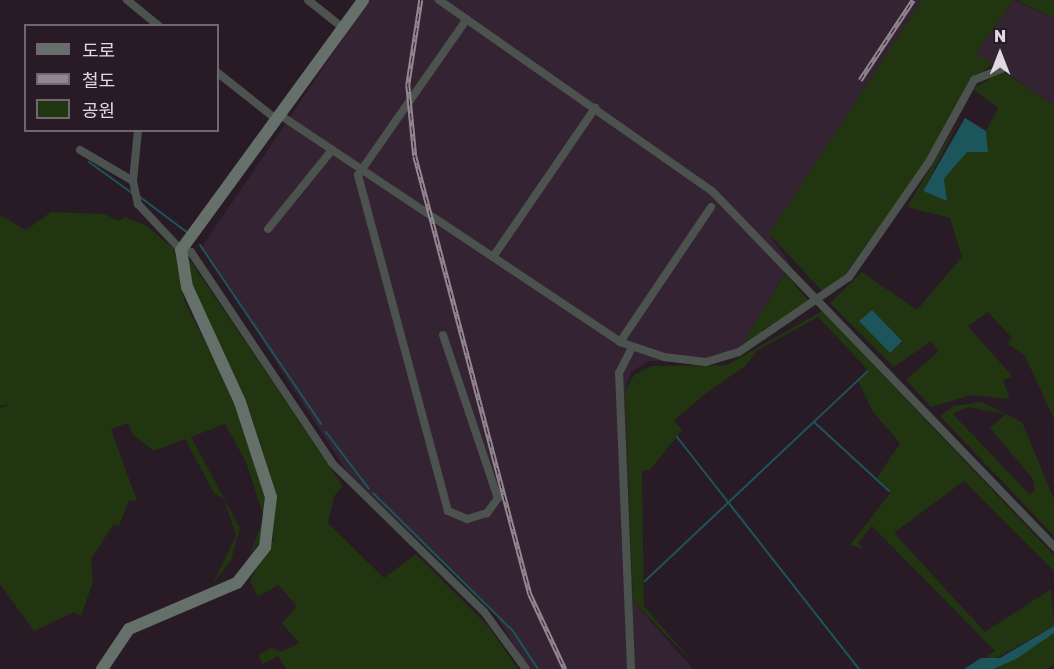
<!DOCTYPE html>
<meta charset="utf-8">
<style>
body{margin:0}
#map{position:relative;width:1054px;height:669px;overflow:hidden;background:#281b26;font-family:"Golos Text","Noto Sans KR",sans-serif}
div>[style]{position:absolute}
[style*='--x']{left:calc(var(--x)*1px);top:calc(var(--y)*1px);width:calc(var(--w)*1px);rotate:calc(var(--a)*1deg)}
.built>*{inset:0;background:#342332}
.green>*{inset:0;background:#203510}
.water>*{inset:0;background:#1c555c}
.stream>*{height:2px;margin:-1px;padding:0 1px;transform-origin:1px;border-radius:1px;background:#1c555c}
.street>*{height:8px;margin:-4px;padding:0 4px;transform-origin:4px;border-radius:4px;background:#4c534f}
.secondary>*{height:12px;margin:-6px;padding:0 6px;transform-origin:6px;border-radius:6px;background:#647069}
.rail>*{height:4.5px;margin-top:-2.25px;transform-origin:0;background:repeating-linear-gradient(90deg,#281b26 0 7px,#938891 0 14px);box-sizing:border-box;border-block:2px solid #938891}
span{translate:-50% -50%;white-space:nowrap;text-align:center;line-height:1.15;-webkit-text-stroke:6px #281b26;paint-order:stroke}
.legend{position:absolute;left:24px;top:24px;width:195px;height:108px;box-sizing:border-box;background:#281b26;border:2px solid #726670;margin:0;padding:8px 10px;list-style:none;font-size:18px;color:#e0d7df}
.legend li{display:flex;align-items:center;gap:12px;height:30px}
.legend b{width:30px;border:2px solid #726670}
.north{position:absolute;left:970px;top:24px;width:60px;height:60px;-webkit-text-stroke:4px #281b26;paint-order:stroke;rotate:0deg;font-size:16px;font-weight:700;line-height:24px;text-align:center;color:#e0d7df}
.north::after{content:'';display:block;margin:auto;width:21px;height:27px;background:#e0d7df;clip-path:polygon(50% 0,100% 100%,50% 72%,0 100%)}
</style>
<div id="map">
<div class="built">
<div style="clip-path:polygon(369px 0,922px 0,769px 234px,790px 264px,737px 354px,717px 363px,648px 361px,631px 372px,625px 391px,633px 601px,693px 669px,529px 669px,493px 611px,349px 475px,202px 247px)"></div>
<div style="clip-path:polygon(1014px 0,1054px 18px,1054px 105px,976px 53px)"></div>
</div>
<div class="green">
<div style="clip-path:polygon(922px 0,1014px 0,976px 53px,993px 64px,973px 78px,925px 162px,844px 276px,825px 294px,769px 234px)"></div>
<div style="clip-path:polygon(1016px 0,1054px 0,1054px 18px)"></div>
<div style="clip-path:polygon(1002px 71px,1054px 105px,1054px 419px,1025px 356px,1007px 343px,1012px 338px,988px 312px,968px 326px,1012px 376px,1003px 381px,1010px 399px,972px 395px,931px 407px,906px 380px,938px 352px,931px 341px,894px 367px,830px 303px,862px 272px,917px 310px,962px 257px,950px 218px,907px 207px,962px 115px,923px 191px,946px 200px,944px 179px,967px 152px,987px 151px,986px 131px,998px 108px,973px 89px)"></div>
<div style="clip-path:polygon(51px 212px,105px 214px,118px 221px,125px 217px,147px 226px,174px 249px,185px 302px,232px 395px,268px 503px,263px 538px,250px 554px,264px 517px,246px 462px,225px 424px,191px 437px,240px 528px,231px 560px,212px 585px,236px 536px,224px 499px,214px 493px,185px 439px,154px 451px,133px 435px,128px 423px,111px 429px,137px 501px,129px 500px,119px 526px,113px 525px,91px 559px,93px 582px,81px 616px,74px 612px,34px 631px,0 584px,0 408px,12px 404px,0 406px,0 215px,26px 230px)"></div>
<div style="clip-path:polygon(187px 256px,343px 486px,334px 496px,328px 523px,384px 578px,416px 554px,489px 627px,518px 669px,286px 669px,278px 656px,262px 664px,259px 655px,272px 647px,281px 652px,299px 643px,282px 623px,297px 606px,278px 585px,258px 597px,250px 581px,273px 540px,275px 493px,190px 280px)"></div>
<div style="clip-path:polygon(785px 273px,811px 304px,765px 328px,737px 354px)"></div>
<div style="clip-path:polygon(822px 311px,1054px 555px,1054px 571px,964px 481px,894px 533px,985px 632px,1051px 589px,1054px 626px,993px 660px,987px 656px,995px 651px,872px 526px,858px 543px,863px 549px,850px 545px,891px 492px,877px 478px,900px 443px,873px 412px,858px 381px,869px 371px,818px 317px,758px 350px,745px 366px,705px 394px,674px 421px,682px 430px,650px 470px,642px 471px,644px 606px,699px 669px,633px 601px,625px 391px,634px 375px,651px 366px,727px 365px)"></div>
<div style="clip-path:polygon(evenodd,982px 402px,1022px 422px,1054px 499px,1054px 536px,940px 416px,954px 406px,982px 402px,968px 407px,1006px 414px,990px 428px,1033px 479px,1035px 491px,1029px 494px,953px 414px,968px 407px)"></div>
<div style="clip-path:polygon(1054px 633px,1054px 664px,1047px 669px,993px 669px)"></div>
</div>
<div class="water">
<div style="clip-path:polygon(965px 118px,986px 131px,988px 152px,967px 152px,944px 179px,947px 201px,923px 191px)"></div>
<div style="clip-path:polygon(872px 310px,902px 341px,890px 353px,859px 321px)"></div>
<div style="clip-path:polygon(1054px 626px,1054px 633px,1016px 659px,993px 669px,964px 669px,981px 658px,1000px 658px)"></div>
</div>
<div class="stream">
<div style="--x:89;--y:162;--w:53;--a:35.8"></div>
<div style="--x:140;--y:197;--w:60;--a:36.9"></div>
<div style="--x:200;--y:245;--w:216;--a:55.9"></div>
<div style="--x:814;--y:422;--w:102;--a:42.6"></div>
<div style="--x:326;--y:432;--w:71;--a:53"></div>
<div style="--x:677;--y:437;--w:295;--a:51.9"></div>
<div style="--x:373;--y:493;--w:197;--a:44.6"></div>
<div style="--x:513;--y:631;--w:45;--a:56.7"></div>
<div style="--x:645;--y:581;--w:306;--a:-43.3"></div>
</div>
<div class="street">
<div style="--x:127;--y:0;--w:41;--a:39.1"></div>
<div style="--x:308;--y:0;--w:43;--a:38.5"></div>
<div style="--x:439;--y:0;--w:333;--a:35"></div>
<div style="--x:712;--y:191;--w:494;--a:46.1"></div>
<div style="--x:218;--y:73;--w:75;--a:38.5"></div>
<div style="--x:280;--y:115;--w:409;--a:33.7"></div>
<div style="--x:620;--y:342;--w:46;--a:18.8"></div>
<div style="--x:664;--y:357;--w:42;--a:6.8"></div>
<div style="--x:706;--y:362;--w:34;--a:-17"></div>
<div style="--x:739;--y:352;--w:133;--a:-34.3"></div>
<div style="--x:849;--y:277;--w:140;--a:-55.2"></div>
<div style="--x:929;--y:162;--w:94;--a:-61.2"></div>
<div style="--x:974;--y:80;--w:31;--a:-22"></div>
<div style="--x:80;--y:150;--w:61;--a:30.3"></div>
<div style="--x:133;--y:181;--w:51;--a:-84.4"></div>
<div style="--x:133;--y:181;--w:24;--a:78"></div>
<div style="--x:138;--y:204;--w:63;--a:46.9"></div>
<div style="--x:181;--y:250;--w:10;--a:11"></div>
<div style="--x:191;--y:252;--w:254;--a:56.2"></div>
<div style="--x:332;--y:463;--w:214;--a:44.4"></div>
<div style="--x:485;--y:613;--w:69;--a:53.8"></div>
<div style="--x:268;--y:229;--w:102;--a:-51"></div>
<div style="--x:493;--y:257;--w:181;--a:-55.6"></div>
<div style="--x:443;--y:335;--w:172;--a:71.4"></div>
<div style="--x:498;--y:498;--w:19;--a:126"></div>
<div style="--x:487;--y:513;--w:21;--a:163"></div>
<div style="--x:467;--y:519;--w:21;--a:-157"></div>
<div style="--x:448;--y:511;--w:348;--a:-105"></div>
<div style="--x:358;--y:175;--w:190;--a:-55.1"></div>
<div style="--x:620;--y:342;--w:163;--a:-56"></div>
<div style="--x:631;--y:669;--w:296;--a:-92.3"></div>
<div style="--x:619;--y:373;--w:29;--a:-63"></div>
</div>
<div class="secondary">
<div style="--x:102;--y:669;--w:48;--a:-56"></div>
<div style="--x:129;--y:629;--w:117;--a:-23.1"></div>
<div style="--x:237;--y:583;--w:46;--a:-52.1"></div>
<div style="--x:265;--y:547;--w:50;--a:-83.2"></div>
<div style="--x:271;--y:497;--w:100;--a:-108.1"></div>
<div style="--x:240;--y:402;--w:127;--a:-114.7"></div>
<div style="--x:187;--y:287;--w:37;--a:-99"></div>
<div style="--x:181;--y:250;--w:309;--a:-53.9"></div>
</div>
<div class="rail">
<div style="--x:421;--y:0;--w:86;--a:98.7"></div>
<div style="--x:408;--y:85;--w:71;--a:84.4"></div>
<div style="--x:415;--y:156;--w:453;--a:75.3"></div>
<div style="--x:530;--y:594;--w:83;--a:65"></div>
<div style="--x:860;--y:80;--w:96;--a:-56.5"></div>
</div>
<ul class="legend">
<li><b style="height:8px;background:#647069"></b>도로</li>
<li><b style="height:8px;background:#938891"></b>철도</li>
<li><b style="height:16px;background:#203510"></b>공원</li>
</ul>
<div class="north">N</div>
</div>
